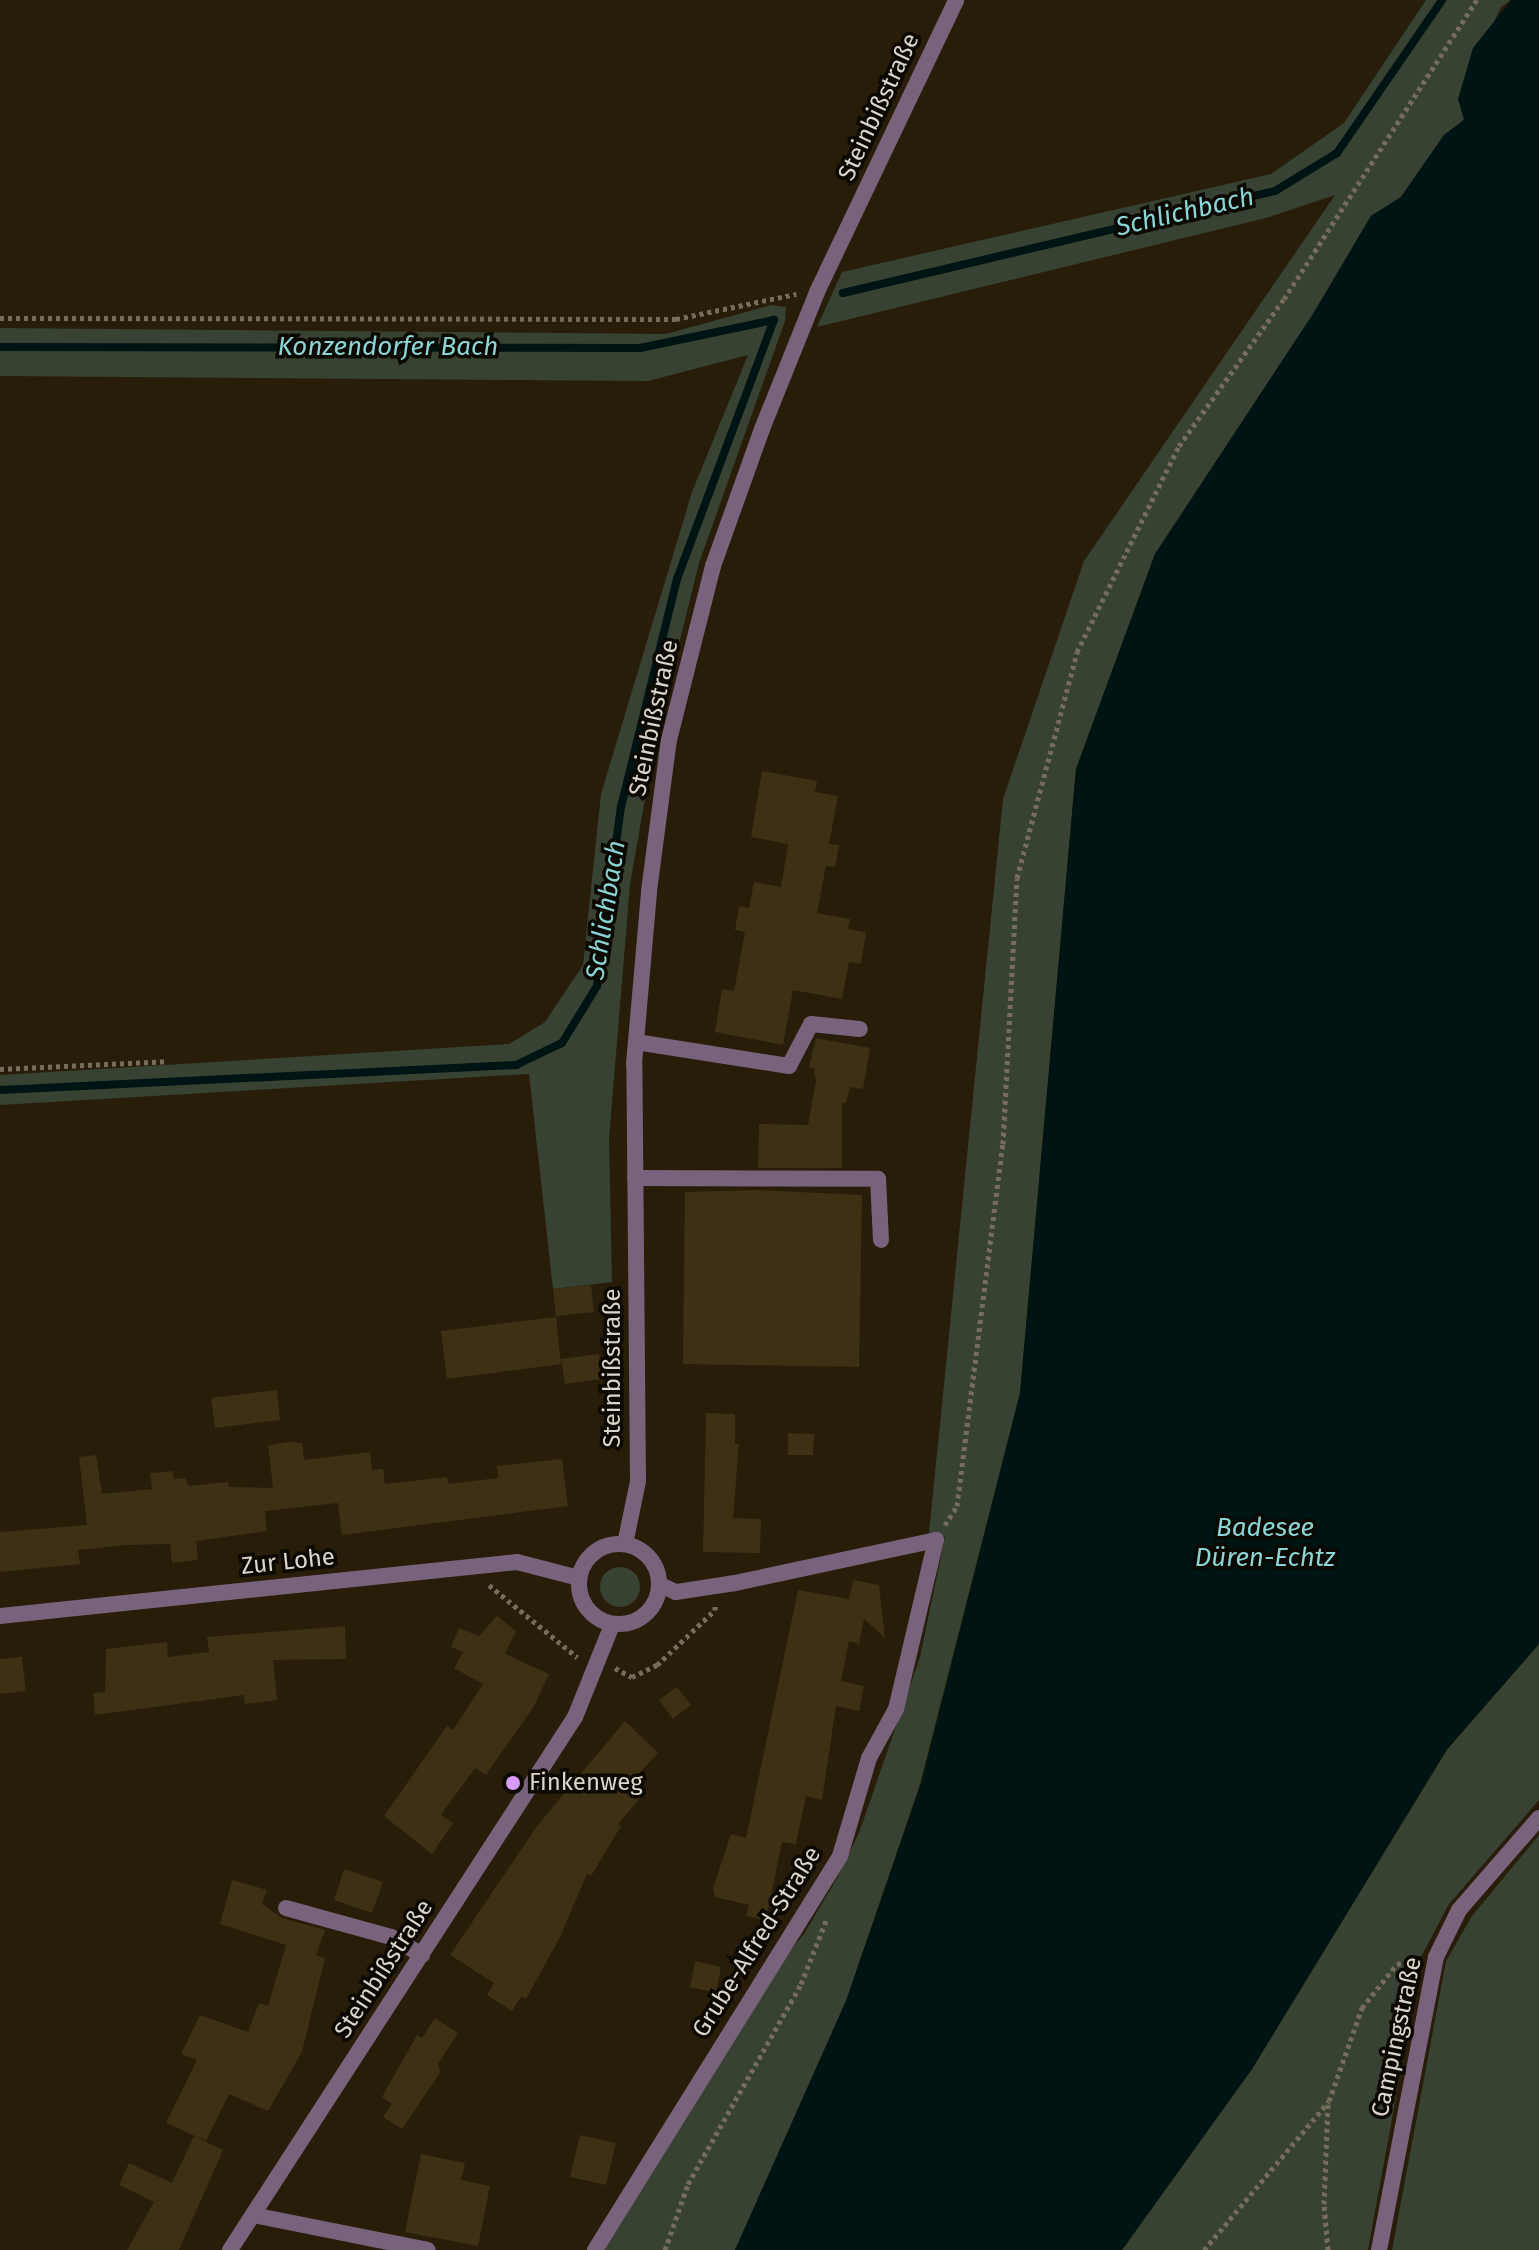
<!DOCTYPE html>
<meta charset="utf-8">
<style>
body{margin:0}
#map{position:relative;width:1539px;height:2250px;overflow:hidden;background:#271d09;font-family:"Fira Sans",sans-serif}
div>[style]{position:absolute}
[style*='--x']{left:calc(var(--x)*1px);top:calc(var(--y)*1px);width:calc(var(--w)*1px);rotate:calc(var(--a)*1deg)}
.green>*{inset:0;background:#384232}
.round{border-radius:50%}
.water>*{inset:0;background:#011414}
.stream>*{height:8px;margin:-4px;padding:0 4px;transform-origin:4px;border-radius:4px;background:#011414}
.building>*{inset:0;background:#3d3015}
.path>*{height:5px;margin-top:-2.5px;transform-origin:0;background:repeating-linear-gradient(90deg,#756c5c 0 4px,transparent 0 8px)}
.service>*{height:16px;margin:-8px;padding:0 8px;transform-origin:8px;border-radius:8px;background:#79627b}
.minor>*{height:16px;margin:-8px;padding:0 8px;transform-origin:8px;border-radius:8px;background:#79627b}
.tertiary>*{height:16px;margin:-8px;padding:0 8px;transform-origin:8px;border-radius:8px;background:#79627b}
.tertiary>.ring{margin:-8px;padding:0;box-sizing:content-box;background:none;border:16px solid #79627b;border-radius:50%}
.dots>*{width:22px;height:22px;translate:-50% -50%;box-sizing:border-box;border:4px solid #0c0802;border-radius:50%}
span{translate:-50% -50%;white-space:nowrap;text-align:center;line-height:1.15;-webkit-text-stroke:7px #0c0802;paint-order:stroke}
.street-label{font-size:24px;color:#dcd5c9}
.poi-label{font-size:24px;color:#dcd5c9}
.left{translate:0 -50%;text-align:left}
.water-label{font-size:26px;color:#8ad6d7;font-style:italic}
</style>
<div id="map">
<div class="green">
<div style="clip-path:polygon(1426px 0,1511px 0,1501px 7px,1458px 99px,1465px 119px,1444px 135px,1401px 197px,1371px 216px,1313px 314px,1155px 554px,1076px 769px,1020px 1393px,920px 1784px,846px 2001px,735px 2250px,602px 2250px,772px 1972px,804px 1934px,837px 1878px,859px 1833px,920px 1657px,945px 1537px,929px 1533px,1003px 799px,1084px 561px,1335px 195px,1266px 218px,817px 327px,842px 272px,1271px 174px,1344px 123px)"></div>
<div style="clip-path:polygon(771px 305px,786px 307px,785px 321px,699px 563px,656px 737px,630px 884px,609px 1139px,612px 1282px,553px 1289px,529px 1074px,0 1105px,0 1075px,509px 1044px,545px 1022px,583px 965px,601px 794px,692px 492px,748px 355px,648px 381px,0 376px,0 328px,666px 334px)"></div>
<div class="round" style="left:600px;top:1567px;width:40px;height:40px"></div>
<div style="clip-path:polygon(1539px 1644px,1539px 1800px,1449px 1904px,1422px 1955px,1368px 2250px,1122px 2250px,1252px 2069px,1447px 1750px)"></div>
<div style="clip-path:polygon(1539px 1835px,1539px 2250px,1392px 2250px,1446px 1961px,1472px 1916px)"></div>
</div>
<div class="water">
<div style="clip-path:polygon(1511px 0,1539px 0,1539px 1644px,1447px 1749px,1252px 2069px,1122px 2250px,735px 2250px,846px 2001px,921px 1784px,1020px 1393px,1076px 769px,1155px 554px,1313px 314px,1371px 216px,1401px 197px,1444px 135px,1464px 120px,1458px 99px,1473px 48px)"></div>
</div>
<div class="stream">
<div style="--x:843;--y:293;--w:444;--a:-13.3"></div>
<div style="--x:1275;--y:191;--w:73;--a:-31.5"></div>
<div style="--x:1337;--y:153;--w:186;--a:-55.5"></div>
<div style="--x:0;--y:347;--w:640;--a:0.09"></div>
<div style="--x:640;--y:348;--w:137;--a:-11.8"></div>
<div style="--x:0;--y:1090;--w:517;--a:-2.77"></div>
<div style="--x:516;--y:1065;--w:51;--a:-25.6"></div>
<div style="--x:562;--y:1043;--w:67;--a:-58.4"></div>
<div style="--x:597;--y:986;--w:181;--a:-82.4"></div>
<div style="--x:621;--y:807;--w:235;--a:-76.2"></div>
<div style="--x:677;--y:579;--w:277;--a:-69.5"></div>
</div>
<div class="building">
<div style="clip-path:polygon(762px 771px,817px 781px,815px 792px,838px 796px,829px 844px,839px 845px,835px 867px,826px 866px,817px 913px,850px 919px,848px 929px,866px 932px,861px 964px,849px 962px,842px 999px,793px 990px,783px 1045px,715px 1032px,722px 989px,734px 991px,745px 932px,735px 930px,739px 906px,749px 908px,754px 882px,781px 887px,788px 844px,751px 837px)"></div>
<div style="clip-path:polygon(816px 1038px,870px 1048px,863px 1089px,850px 1087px,846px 1103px,842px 1103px,842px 1168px,758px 1168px,759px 1124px,808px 1125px,816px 1081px,814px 1068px,809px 1067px)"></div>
<div style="clip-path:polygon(757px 1190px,862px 1195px,859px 1367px,683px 1364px,685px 1192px)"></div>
<div style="clip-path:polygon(591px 1285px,594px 1312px,556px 1316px,553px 1289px)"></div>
<div style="clip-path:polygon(556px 1317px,561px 1364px,447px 1379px,441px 1331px)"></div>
<div style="clip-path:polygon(599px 1354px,602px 1379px,565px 1384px,561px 1359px)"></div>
<div style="clip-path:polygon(277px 1390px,280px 1420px,215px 1428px,211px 1398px)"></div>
<div style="clip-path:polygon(706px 1413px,735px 1414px,735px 1444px,739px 1444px,733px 1518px,761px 1519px,760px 1553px,703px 1552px)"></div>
<div style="clip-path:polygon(788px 1433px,814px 1434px,813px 1455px,788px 1455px)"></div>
<div style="clip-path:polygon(289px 1442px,302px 1443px,304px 1460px,370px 1452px,372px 1470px,383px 1469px,385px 1484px,447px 1477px,448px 1484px,498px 1478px,497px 1466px,562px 1459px,568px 1506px,342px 1535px,338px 1503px,265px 1511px,267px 1531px,196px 1541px,198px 1560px,172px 1563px,170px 1544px,127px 1545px,78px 1550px,80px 1564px,0 1572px,0 1532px,87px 1525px,79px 1457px,96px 1455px,102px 1494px,152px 1489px,150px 1473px,173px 1471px,174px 1479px,185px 1478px,189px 1486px,228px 1482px,229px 1487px,273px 1488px,268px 1445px)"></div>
<div style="clip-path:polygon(853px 1580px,879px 1585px,885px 1638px,864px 1619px,859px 1644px,849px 1641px,841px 1681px,864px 1686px,859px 1711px,836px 1706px,822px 1800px,806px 1796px,796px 1844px,782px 1842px,766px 1920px,746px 1916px,749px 1905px,715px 1897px,713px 1888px,731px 1834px,746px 1838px,798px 1590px,849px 1599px)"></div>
<div style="clip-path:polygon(497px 1616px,516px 1631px,505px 1654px,549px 1674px,534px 1706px,486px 1775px,475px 1768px,441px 1815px,453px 1823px,432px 1854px,384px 1816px,447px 1726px,453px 1730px,483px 1684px,454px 1668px,463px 1652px,451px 1647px,459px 1628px,479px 1636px)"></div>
<div style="clip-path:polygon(345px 1626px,346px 1659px,273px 1660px,277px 1700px,245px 1704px,244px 1695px,95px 1715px,93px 1693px,105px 1692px,106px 1649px,167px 1642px,168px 1657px,209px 1652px,207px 1637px)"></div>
<div style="clip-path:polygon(22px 1657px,26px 1691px,0 1694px,0 1659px)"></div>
<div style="clip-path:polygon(677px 1687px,691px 1705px,673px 1719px,659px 1700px)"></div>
<div style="clip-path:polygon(625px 1721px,658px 1753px,628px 1785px,641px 1797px,618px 1824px,621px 1826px,591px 1876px,587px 1874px,559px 1939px,526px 1999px,521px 1997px,512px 2011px,487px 1995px,494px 1983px,450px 1955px,537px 1826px)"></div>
<div style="clip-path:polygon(344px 1869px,383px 1882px,372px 1913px,334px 1900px)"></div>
<div style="clip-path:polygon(232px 1880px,267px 1890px,262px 1904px,282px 1918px,325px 1930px,316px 1955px,325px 1958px,302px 2052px,268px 2111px,229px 2094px,206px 2141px,166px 2123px,197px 2060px,181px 2054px,200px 2015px,248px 2032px,259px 2003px,268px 2006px,286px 1945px,220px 1924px)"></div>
<div style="clip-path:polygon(695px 1961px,721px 1967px,716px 1993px,690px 1987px)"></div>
<div style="clip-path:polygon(435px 2018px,458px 2033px,438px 2064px,440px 2073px,402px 2129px,383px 2117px,392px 2104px,382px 2097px,417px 2035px,422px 2038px)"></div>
<div style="clip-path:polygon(580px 2135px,616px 2143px,606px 2185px,570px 2177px)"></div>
<div style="clip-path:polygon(194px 2136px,223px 2150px,179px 2250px,127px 2250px,154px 2202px,119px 2185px,129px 2163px,172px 2183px)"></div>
<div style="clip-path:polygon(421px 2154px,465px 2163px,461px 2180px,490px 2186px,478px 2246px,405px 2232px)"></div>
</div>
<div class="path">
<div style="--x:0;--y:318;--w:676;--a:0.08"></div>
<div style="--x:676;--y:319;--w:123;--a:-11.8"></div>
<div style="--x:0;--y:1069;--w:167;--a:-2.7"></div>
<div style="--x:945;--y:1525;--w:22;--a:-58"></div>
<div style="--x:957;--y:1506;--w:365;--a:-82.8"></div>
<div style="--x:1003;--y:1144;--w:266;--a:-87"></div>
<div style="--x:1017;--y:878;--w:234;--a:-75.1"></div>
<div style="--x:1077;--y:652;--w:230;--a:-63.7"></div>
<div style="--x:1179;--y:446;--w:181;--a:-54.5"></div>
<div style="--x:1284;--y:299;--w:356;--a:-57.2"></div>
<div style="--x:489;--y:1585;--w:114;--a:39.3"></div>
<div style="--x:615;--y:1668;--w:19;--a:28"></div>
<div style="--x:632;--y:1677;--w:28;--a:-26"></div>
<div style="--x:657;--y:1665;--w:80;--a:-43.5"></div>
<div style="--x:715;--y:1610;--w:7;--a:-90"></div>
<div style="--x:665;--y:2250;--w:70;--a:-70.8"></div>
<div style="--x:688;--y:2184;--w:230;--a:-60.5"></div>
<div style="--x:801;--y:1984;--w:68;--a:-68.4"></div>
<div style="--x:1204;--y:2250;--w:194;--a:-50"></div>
<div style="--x:1329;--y:2101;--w:99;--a:-70.5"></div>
<div style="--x:1362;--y:2008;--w:56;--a:-51.5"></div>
<div style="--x:1397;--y:1964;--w:18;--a:-13"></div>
<div style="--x:1328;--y:2250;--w:46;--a:-95"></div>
<div style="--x:1324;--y:2204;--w:101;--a:-87.7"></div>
</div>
<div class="service">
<div style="--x:636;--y:1042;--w:155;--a:8.9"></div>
<div style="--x:789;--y:1066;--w:47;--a:-62.4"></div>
<div style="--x:811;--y:1024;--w:49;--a:5.8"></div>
<div style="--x:635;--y:1178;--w:243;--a:0.2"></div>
<div style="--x:878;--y:1179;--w:61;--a:87.2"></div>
<div style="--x:286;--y:1908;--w:109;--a:15.4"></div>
<div style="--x:391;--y:1937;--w:36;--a:30"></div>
</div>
<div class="minor">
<div style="--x:0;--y:1616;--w:520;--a:-5.96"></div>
<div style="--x:517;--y:1562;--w:64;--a:14.5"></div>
<div style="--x:253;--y:2215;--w:178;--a:11.3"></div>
<div style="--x:595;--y:2250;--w:464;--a:-58.1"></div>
<div style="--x:840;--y:1856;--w:102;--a:-73.5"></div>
<div style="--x:869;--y:1758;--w:56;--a:-61.1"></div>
<div style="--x:896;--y:1709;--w:174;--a:-76.7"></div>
<div style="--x:936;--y:1540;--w:206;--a:167.9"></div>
<div style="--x:735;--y:1583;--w:60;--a:171.3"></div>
<div style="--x:676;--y:1592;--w:17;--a:-156"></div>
<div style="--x:1379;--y:2250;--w:298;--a:-79"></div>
<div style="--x:1436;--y:1957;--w:52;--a:-63.9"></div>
<div style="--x:1459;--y:1910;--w:122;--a:-49"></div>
</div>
<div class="tertiary">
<div class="ring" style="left:579px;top:1544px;width:64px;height:64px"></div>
<div style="--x:625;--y:1544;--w:64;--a:-78.3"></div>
<div style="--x:638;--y:1481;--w:417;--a:-90.5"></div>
<div style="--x:634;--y:1064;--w:174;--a:-85"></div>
<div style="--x:649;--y:891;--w:152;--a:-82.5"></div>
<div style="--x:669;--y:740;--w:179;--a:-75.8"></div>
<div style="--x:713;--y:566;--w:145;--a:-70.3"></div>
<div style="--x:762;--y:429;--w:148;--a:-68.1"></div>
<div style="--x:817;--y:292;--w:323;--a:-64.5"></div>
<div style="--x:230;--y:2250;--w:635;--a:-57.09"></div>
<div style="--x:575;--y:1717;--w:99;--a:-68.1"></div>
</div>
<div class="dots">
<div style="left:513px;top:1783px;background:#d89bf8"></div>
</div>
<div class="street-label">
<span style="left:879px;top:107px;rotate:-65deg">Steinbißstraße</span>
<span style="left:654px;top:718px;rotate:-78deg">Steinbißstraße</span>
<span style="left:613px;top:1368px;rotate:-90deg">Steinbißstraße</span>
<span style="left:288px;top:1562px;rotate:-6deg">Zur Lohe</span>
<span style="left:757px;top:1942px;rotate:-58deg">Grube-Alfred-Straße</span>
<span style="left:384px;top:1969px;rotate:-57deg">Steinbißstraße</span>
<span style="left:1397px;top:2037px;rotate:-78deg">Campingstraße</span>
</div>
<div class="poi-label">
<span class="left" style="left:529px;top:1783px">Finkenweg</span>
</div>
<div class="water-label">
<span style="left:1185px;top:212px;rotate:-13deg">Schlichbach</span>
<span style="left:388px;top:347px">Konzendorfer Bach</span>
<span style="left:606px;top:910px;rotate:-81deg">Schlichbach</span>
<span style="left:1265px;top:1543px">Badesee<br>Düren-Echtz</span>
</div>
</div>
